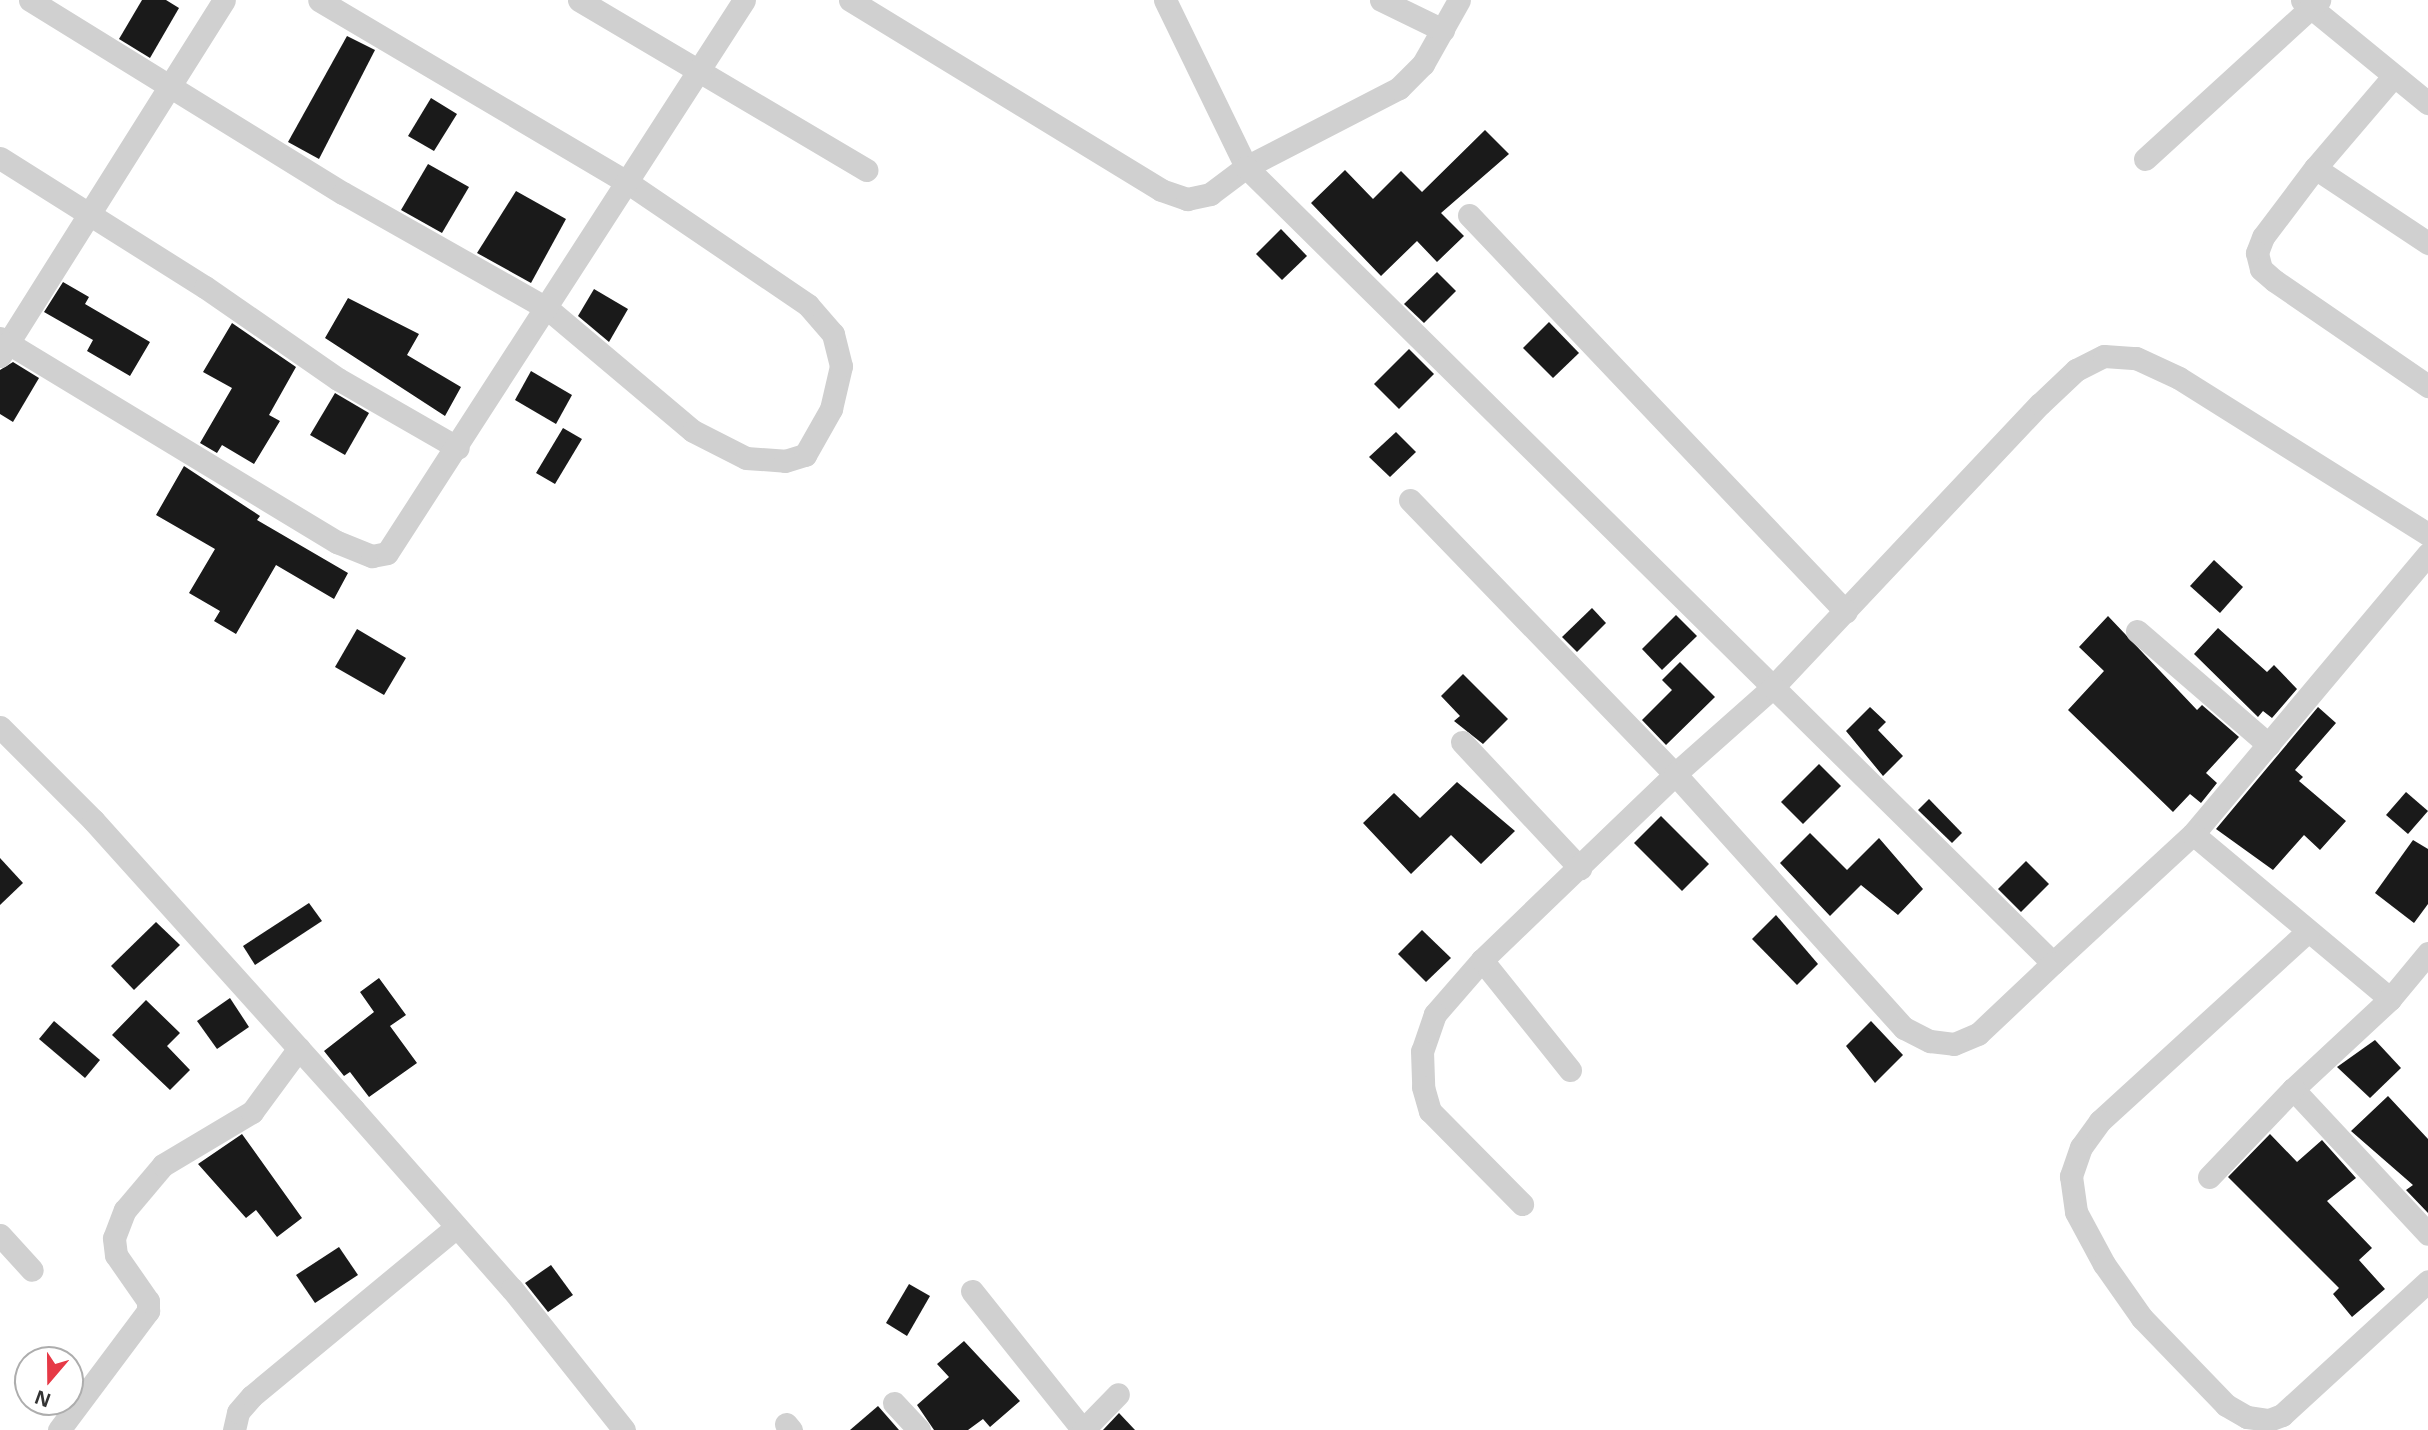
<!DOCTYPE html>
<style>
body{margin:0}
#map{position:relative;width:2428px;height:1430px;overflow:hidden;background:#fff;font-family:"Noto Sans",sans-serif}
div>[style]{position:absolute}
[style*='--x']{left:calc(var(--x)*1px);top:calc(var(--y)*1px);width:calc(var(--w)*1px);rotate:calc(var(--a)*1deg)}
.building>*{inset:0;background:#1a1a1a}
.street>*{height:23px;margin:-11.5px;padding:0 11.5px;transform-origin:11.5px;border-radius:11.5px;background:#d0d0d0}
span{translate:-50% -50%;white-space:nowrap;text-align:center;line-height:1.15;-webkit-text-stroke:7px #fff;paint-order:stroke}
.north{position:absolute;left:14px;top:1346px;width:70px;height:70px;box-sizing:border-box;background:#fff;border:2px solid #adadad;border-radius:50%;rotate:200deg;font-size:19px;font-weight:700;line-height:28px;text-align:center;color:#333}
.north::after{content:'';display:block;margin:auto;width:24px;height:32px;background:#e63946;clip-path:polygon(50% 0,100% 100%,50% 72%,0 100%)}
</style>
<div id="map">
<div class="building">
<div style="clip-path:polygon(142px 0,166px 0,179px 8px,150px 58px,119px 39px)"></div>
<div style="clip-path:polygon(347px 36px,375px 50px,319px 159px,288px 142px)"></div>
<div style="clip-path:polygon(431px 98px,457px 114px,434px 151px,408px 136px)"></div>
<div style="clip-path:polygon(1485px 130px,1509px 154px,1441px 213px,1464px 236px,1437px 262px,1417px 241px,1381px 276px,1311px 203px,1345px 170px,1373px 199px,1401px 171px,1422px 192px)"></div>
<div style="clip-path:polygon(428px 164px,469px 187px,442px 233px,401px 210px)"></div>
<div style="clip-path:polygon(516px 191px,566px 219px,531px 283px,477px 253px)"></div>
<div style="clip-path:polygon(1281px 229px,1307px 256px,1282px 280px,1256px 254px)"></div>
<div style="clip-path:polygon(1437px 272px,1456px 291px,1424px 323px,1404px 304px)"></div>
<div style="clip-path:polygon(63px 282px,89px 297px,85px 304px,150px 342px,130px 376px,87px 351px,93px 340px,44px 312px)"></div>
<div style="clip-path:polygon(594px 289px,628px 309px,609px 342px,578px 316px)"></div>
<div style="clip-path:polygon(348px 298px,419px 334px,407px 355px,461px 387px,445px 416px,325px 338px)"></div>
<div style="clip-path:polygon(1549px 322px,1579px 353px,1553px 378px,1523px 348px)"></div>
<div style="clip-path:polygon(232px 323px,296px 367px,269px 415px,280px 421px,254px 464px,222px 445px,217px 453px,200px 443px,232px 388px,203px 372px)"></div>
<div style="clip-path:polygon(1409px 349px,1434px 374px,1399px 409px,1374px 384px)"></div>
<div style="clip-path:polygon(13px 362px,39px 378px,13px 422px,0 414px,0 370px)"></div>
<div style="clip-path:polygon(531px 371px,572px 395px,556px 424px,515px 400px)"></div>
<div style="clip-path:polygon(335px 393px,369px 413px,345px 455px,310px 435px)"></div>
<div style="clip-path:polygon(563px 428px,582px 439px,555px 484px,536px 473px)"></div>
<div style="clip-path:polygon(1396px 432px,1416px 452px,1390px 477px,1369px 457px)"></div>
<div style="clip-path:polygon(184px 466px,260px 516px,257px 520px,348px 573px,334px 599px,276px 565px,236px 634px,214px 621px,220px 611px,189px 593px,215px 549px,156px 515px)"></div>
<div style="clip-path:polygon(2214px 560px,2243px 587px,2220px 613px,2190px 586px)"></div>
<div style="clip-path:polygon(1592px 608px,1606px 623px,1577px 652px,1562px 637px)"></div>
<div style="clip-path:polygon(1676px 615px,1697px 636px,1662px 670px,1642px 649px)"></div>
<div style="clip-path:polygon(2108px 616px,2197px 710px,2202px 705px,2239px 737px,2206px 773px,2217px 783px,2201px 803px,2190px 794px,2173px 812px,2068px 710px,2104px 671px,2079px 647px)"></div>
<div style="clip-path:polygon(2218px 628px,2267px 672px,2274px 665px,2297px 689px,2272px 718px,2263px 711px,2258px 717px,2194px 654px)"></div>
<div style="clip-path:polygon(357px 629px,406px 658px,384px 695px,335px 667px)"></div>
<div style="clip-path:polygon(1680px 662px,1715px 697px,1666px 745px,1642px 720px,1672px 690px,1662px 680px)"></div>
<div style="clip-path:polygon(1463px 674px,1508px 719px,1483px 744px,1454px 721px,1460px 716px,1441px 696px)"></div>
<div style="clip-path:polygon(1870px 707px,1886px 722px,1878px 730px,1903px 756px,1883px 776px,1846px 731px)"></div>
<div style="clip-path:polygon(2318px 707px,2336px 723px,2295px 770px,2303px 777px,2299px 781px,2346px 821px,2320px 850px,2304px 835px,2273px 870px,2216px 829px)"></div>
<div style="clip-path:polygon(1819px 764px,1841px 786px,1803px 824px,1781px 802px)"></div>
<div style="clip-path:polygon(1457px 782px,1515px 831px,1481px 864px,1451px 835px,1411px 874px,1363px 823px,1394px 793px,1420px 818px)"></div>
<div style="clip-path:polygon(2406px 792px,2428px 811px,2408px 834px,2386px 815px)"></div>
<div style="clip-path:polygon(1929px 799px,1962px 833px,1952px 843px,1918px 810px)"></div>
<div style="clip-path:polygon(1661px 816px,1709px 864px,1682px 891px,1634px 843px)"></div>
<div style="clip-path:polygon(1810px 833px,1847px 870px,1879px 838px,1923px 889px,1898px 915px,1861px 885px,1830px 916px,1780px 863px)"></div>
<div style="clip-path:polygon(2413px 840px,2428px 849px,2428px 904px,2414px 923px,2375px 893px)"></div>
<div style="clip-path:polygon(0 858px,23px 883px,0 905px)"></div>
<div style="clip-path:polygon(2026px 861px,2049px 884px,2021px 912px,1998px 889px)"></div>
<div style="clip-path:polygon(309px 903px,322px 921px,255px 965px,243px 946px)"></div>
<div style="clip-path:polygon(1776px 915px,1818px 964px,1797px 985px,1752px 939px)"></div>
<div style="clip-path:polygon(156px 922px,180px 945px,134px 990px,111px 966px)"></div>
<div style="clip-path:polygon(1422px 930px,1451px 958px,1426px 982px,1398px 954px)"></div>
<div style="clip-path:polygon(379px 978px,406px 1015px,390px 1026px,417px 1063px,369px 1097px,350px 1072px,344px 1076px,324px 1051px,374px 1012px,360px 992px)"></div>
<div style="clip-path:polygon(230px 998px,249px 1027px,217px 1049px,197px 1021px)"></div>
<div style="clip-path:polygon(146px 1000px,180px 1033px,167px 1046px,190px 1070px,170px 1090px,112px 1035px)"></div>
<div style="clip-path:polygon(54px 1021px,100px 1060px,85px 1078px,39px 1039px)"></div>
<div style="clip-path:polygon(1871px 1021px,1903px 1055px,1875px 1083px,1846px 1046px)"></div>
<div style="clip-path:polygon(2375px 1040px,2401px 1068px,2370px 1098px,2337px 1067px)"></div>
<div style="clip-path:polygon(2388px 1096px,2428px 1139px,2428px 1213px,2406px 1190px,2413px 1185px,2351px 1131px)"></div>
<div style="clip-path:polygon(242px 1134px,302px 1218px,277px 1237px,256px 1210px,246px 1218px,198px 1164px)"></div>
<div style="clip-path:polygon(2270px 1134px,2297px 1162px,2322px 1140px,2356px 1178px,2327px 1201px,2372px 1248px,2359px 1260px,2385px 1289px,2352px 1317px,2333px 1294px,2339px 1288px,2228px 1177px)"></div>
<div style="clip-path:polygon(339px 1247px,358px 1275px,315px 1303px,296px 1275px)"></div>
<div style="clip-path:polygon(551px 1265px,573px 1295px,548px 1312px,525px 1283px)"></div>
<div style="clip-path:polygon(909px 1284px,930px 1296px,907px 1336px,886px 1323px)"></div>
<div style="clip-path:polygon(964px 1341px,1020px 1401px,990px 1427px,983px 1419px,968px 1430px,934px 1430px,917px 1405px,949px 1377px,937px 1364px)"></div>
<div style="clip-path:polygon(878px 1406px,899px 1430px,850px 1430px)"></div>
<div style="clip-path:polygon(1119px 1413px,1135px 1430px,1103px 1430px)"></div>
</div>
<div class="street">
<div style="--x:30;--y:0;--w:368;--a:31.7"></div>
<div style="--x:343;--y:193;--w:236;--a:29.5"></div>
<div style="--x:548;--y:309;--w:189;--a:40.1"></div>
<div style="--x:693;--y:431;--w:59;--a:27"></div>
<div style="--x:746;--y:458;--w:39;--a:4"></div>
<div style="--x:785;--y:461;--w:21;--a:-17"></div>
<div style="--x:805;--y:455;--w:53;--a:-60.5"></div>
<div style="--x:831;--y:409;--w:44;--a:-76.9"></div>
<div style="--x:841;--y:366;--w:33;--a:-104"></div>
<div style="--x:833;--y:334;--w:38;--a:-131"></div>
<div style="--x:808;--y:305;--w:215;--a:-145.8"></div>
<div style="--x:630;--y:184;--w:361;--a:-149.4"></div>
<div style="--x:579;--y:0;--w:334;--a:30.6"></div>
<div style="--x:850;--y:0;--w:364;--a:31.4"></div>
<div style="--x:1161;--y:190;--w:28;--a:19"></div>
<div style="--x:1187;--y:199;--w:24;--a:-12"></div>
<div style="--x:1210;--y:194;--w:45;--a:-36.9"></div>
<div style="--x:1246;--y:167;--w:172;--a:-27.3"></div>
<div style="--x:1399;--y:88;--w:34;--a:-45"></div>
<div style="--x:1423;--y:64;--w:73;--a:-60.6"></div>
<div style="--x:1165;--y:0;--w:186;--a:64.1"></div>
<div style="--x:1246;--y:167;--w:740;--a:44.62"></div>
<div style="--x:1773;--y:687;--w:389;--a:-46.7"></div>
<div style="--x:2040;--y:404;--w:50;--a:-43.4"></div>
<div style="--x:2076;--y:370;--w:31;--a:-27"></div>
<div style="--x:2104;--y:356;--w:32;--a:4"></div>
<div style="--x:2136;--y:358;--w:47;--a:24.9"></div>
<div style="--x:2179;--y:378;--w:294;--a:32.1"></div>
<div style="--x:1381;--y:0;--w:69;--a:25.8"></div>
<div style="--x:2302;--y:0;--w:163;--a:39.3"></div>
<div style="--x:2392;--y:78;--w:118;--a:130.5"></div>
<div style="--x:2315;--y:168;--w:86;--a:127"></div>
<div style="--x:2263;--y:237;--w:17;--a:111"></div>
<div style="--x:2257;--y:253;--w:16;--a:76"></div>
<div style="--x:2261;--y:269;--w:18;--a:41"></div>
<div style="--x:2275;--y:281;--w:186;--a:34.5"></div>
<div style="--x:0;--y:158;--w:242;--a:32.2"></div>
<div style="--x:205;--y:287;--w:162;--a:34.7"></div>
<div style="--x:338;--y:379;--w:138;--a:29.9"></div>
<div style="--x:2145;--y:159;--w:236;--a:-42.4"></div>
<div style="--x:2315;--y:168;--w:136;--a:33.6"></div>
<div style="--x:1469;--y:215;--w:547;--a:46.48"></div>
<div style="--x:0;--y:338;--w:9;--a:32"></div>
<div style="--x:8;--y:343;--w:405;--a:-57.8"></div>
<div style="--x:0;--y:356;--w:15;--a:-58"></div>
<div style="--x:8;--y:343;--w:385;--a:31.2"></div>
<div style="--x:337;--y:542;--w:38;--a:22"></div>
<div style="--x:372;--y:556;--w:15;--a:-11"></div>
<div style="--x:387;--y:553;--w:658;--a:-57.15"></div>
<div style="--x:1410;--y:500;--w:381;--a:46"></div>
<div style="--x:1675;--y:774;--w:131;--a:-41.6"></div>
<div style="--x:1773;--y:687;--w:393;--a:44.6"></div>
<div style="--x:2053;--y:963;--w:190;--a:-42.7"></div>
<div style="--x:2193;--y:834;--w:366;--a:-50"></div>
<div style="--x:2137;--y:631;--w:174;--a:40.8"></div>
<div style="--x:0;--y:727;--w:132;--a:45"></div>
<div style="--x:93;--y:820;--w:390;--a:48"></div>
<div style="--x:354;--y:1110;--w:239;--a:48.6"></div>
<div style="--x:512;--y:1289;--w:180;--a:51.5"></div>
<div style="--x:1462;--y:742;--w:173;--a:46.9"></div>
<div style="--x:2193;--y:834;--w:257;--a:39.9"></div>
<div style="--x:2308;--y:931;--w:282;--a:137.6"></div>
<div style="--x:2100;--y:1121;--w:32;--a:126"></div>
<div style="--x:2081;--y:1147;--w:31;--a:109"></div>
<div style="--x:2071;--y:1176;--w:36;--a:82"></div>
<div style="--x:2076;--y:1212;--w:59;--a:61.7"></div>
<div style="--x:2104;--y:1264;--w:66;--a:54.9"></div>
<div style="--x:2142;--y:1318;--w:121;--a:46"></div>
<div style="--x:2226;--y:1405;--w:24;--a:30"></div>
<div style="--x:2247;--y:1417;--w:22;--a:8"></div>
<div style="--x:2269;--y:1420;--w:14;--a:-21"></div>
<div style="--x:2282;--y:1415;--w:198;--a:-42.5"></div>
<div style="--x:2428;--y:953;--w:60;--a:129.6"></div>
<div style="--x:2390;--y:999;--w:132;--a:137.1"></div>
<div style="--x:2293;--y:1089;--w:198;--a:47"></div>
<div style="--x:1482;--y:960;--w:72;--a:131"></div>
<div style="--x:1435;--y:1014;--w:39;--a:109"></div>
<div style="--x:1422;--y:1051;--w:36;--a:88"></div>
<div style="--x:1423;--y:1087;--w:25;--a:74"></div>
<div style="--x:1430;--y:1111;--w:131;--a:45.3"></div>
<div style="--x:1570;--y:1070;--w:141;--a:-128.7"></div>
<div style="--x:1482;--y:960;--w:268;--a:-43.9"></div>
<div style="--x:1675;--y:774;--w:342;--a:48"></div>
<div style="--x:1904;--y:1028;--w:29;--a:27"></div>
<div style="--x:1930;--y:1041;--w:24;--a:7"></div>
<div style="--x:1954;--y:1044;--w:26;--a:-23"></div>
<div style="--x:1978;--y:1034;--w:103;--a:-43.4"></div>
<div style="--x:2209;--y:1177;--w:122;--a:-46.3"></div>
<div style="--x:0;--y:1235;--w:47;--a:47.6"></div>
<div style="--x:972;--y:1291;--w:178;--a:51.4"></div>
<div style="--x:894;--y:1403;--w:37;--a:47"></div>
<div style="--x:786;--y:1424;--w:8;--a:50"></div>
<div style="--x:59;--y:1430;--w:149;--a:-53.2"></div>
<div style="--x:148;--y:1311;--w:10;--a:-90"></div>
<div style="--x:148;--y:1301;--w:56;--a:-124.8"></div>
<div style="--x:116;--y:1255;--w:17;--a:-97"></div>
<div style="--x:114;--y:1238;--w:30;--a:-69"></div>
<div style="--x:125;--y:1210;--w:59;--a:-49.8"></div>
<div style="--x:163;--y:1165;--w:104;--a:-30.8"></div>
<div style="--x:252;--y:1112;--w:79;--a:-53.7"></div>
<div style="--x:234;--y:1430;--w:18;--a:-77"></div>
<div style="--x:238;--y:1412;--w:21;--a:-49"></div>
<div style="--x:252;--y:1396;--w:265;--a:-39.6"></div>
<div style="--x:1083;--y:1430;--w:50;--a:-45.8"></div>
</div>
<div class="north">N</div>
</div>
